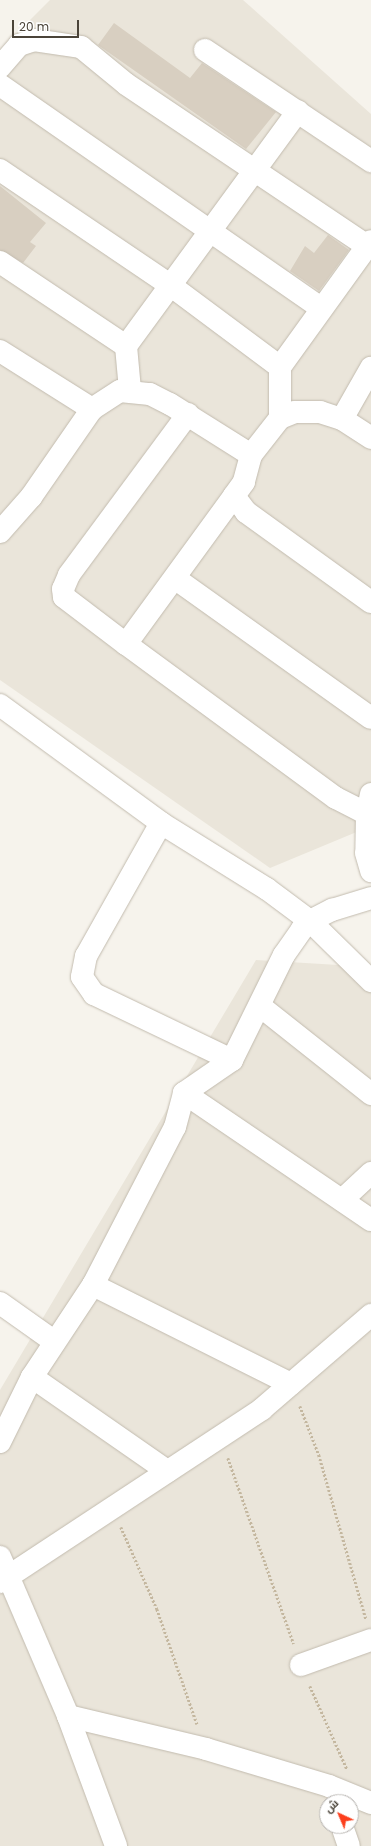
<!DOCTYPE html>
<meta charset="utf-8">
<style>
body{margin:0}
#map{position:relative;width:371px;height:1846px;overflow:hidden;background:#f6f3ec;font-family:Poppins,Cairo,sans-serif}
div>[style]{position:absolute}
[style*='--x']{left:calc(var(--x)*1px);top:calc(var(--y)*1px);width:calc(var(--w)*1px);rotate:calc(var(--a)*1deg)}
.residential>*{inset:0;background:#eae5da}
.building>*{inset:0;background:#d8cfc1}
.path>*{height:2.5px;margin-top:-1.25px;transform-origin:0;background:repeating-linear-gradient(90deg,#c4b79f 0 2px,transparent 0 4px)}
.roads{filter:drop-shadow(0 0 1px #c2bbae) drop-shadow(0 0 1px #c2bbae)}
.minor>*{height:22px;margin:-11px;padding:0 11px;transform-origin:11px;border-radius:11px;background:#fff}
span{translate:-50% -50%;white-space:nowrap;text-align:center;line-height:1.15;-webkit-text-stroke:3px #fff;paint-order:stroke}
.north{position:absolute;left:319px;top:1794px;width:40px;height:40px;box-sizing:border-box;background:#fff;border:1px solid #b7b4b0;border-radius:50%;rotate:316deg;font-size:11px;font-weight:700;line-height:16px;text-align:center;color:#4b4439}
.north::after{content:'';display:block;margin:auto;width:14px;height:18px;background:#fc3f1d;clip-path:polygon(50% 0,100% 100%,50% 72%,0 100%)}
.scale{position:absolute;left:12px;top:20px;width:67px;height:18px;box-sizing:border-box;border:2px solid #4b4439;border-top:0;padding-left:5px;font-size:12px;line-height:14px;white-space:nowrap;color:#4b4439;-webkit-text-stroke:3px #fff;paint-order:stroke}
</style>
<div id="map">
<div class="residential">
<div style="clip-path:polygon(50px 0,243px 0,371px 114px,371px 826px,270px 868px,0 680px,0 50px)"></div>
<div style="clip-path:polygon(evenodd,256px 960px,371px 967px,371px 1846px,0 1846px,0 1390px,256px 960px,327px 1802px,351px 1802px,351px 1826px,327px 1826px,327px 1802px)"></div>
</div>
<div class="building">
<div style="clip-path:polygon(114px 23px,190px 78px,202px 63px,276px 112px,246px 149px,98px 45px)"></div>
<div style="clip-path:polygon(0 186px,46px 223px,30px 242px,36px 246px,23px 263px,0 250px)"></div>
<div style="clip-path:polygon(328px 235px,349px 250px,319px 291px,290px 271px,305px 246px,314px 253px)"></div>
</div>
<div class="path">
<div style="--x:300;--y:1406;--w:53;--a:68.8"></div>
<div style="--x:319;--y:1455;--w:171;--a:74"></div>
<div style="--x:228;--y:1458;--w:197;--a:70.5"></div>
<div style="--x:121;--y:1527;--w:90;--a:66.3"></div>
<div style="--x:157;--y:1609;--w:122;--a:70.8"></div>
<div style="--x:310;--y:1686;--w:91;--a:66"></div>
</div>
<div class="roads">
<div class="minor">
<div style="--x:205;--y:50;--w:200;--a:33.8"></div>
<div style="--x:0;--y:67;--w:29;--a:-49"></div>
<div style="--x:19;--y:45;--w:16;--a:-18"></div>
<div style="--x:34;--y:40;--w:48;--a:8.5"></div>
<div style="--x:81;--y:47;--w:58;--a:39.4"></div>
<div style="--x:126;--y:84;--w:290;--a:33.9"></div>
<div style="--x:0;--y:85;--w:389;--a:34.8"></div>
<div style="--x:0;--y:170;--w:205;--a:34.1"></div>
<div style="--x:170;--y:285;--w:137;--a:36.7"></div>
<div style="--x:0;--y:262;--w:151;--a:33.7"></div>
<div style="--x:0;--y:351;--w:109;--a:32.2"></div>
<div style="--x:130;--y:390;--w:44;--a:-95.2"></div>
<div style="--x:126;--y:346;--w:291;--a:-53.8"></div>
<div style="--x:188;--y:414;--w:200;--a:126.5"></div>
<div style="--x:69;--y:575;--w:15;--a:113"></div>
<div style="--x:63;--y:589;--w:8;--a:83"></div>
<div style="--x:64;--y:597;--w:78;--a:37.2"></div>
<div style="--x:126;--y:644;--w:183;--a:-53.9"></div>
<div style="--x:280;--y:418;--w:51;--a:-90"></div>
<div style="--x:280;--y:367;--w:155;--a:-54.2"></div>
<div style="--x:342;--y:419;--w:59;--a:-60.4"></div>
<div style="--x:251;--y:455;--w:28;--a:105"></div>
<div style="--x:244;--y:482;--w:17;--a:126"></div>
<div style="--x:234;--y:496;--w:20;--a:53"></div>
<div style="--x:246;--y:512;--w:154;--a:35.8"></div>
<div style="--x:0;--y:532;--w:47;--a:-48.5"></div>
<div style="--x:31;--y:497;--w:107;--a:-55.3"></div>
<div style="--x:92;--y:409;--w:33;--a:-33"></div>
<div style="--x:120;--y:391;--w:30;--a:6"></div>
<div style="--x:150;--y:394;--w:22;--a:27"></div>
<div style="--x:170;--y:404;--w:96;--a:32.2"></div>
<div style="--x:251;--y:455;--w:47;--a:-51.9"></div>
<div style="--x:280;--y:418;--w:16;--a:-22"></div>
<div style="--x:295;--y:412;--w:25;--a:0"></div>
<div style="--x:320;--y:412;--w:23;--a:18"></div>
<div style="--x:342;--y:419;--w:35;--a:33"></div>
<div style="--x:176;--y:579;--w:239;--a:35.5"></div>
<div style="--x:126;--y:644;--w:260;--a:36.3"></div>
<div style="--x:336;--y:798;--w:35;--a:27"></div>
<div style="--x:0;--y:705;--w:200;--a:36.2"></div>
<div style="--x:161;--y:823;--w:125;--a:31.9"></div>
<div style="--x:267;--y:889;--w:54;--a:36.7"></div>
<div style="--x:310;--y:921;--w:86;--a:44.5"></div>
<div style="--x:371;--y:794;--w:20;--a:101"></div>
<div style="--x:367;--y:814;--w:39;--a:91"></div>
<div style="--x:366;--y:853;--w:19;--a:74"></div>
<div style="--x:161;--y:823;--w:153;--a:119.4"></div>
<div style="--x:86;--y:956;--w:21;--a:101"></div>
<div style="--x:82;--y:977;--w:21;--a:55"></div>
<div style="--x:94;--y:994;--w:153;--a:25.6"></div>
<div style="--x:232;--y:1060;--w:117;--a:-63.7"></div>
<div style="--x:284;--y:955;--w:32;--a:-55"></div>
<div style="--x:302;--y:929;--w:11;--a:-45"></div>
<div style="--x:310;--y:921;--w:25;--a:-27"></div>
<div style="--x:332;--y:910;--w:41;--a:-17.1"></div>
<div style="--x:260;--y:1006;--w:142;--a:38.4"></div>
<div style="--x:184;--y:1093;--w:226;--a:34.2"></div>
<div style="--x:342;--y:1200;--w:40;--a:-43"></div>
<div style="--x:93;--y:1285;--w:221;--a:26.6"></div>
<div style="--x:0;--y:1303;--w:67;--a:35.3"></div>
<div style="--x:32;--y:1377;--w:165;--a:34.8"></div>
<div style="--x:0;--y:1442;--w:72;--a:-63.8"></div>
<div style="--x:32;--y:1377;--w:110;--a:-56.5"></div>
<div style="--x:93;--y:1285;--w:178;--a:-62.6"></div>
<div style="--x:175;--y:1127;--w:35;--a:-75"></div>
<div style="--x:184;--y:1093;--w:58;--a:-34.5"></div>
<div style="--x:0;--y:1557;--w:173;--a:66.8"></div>
<div style="--x:68;--y:1716;--w:139;--a:69.7"></div>
<div style="--x:0;--y:1582;--w:314;--a:-33.4"></div>
<div style="--x:262;--y:1409;--w:144;--a:-40.8"></div>
<div style="--x:301;--y:1665;--w:74;--a:-19.7"></div>
<div style="--x:68;--y:1716;--w:142;--a:13.4"></div>
<div style="--x:206;--y:1749;--w:128;--a:16.7"></div>
<div style="--x:329;--y:1786;--w:45;--a:22"></div>
<div style="--x:342;--y:1826;--w:21;--a:71"></div>
</div>
</div>
<div class="north">ش</div>
<div class="scale">20 m</div>
</div>
